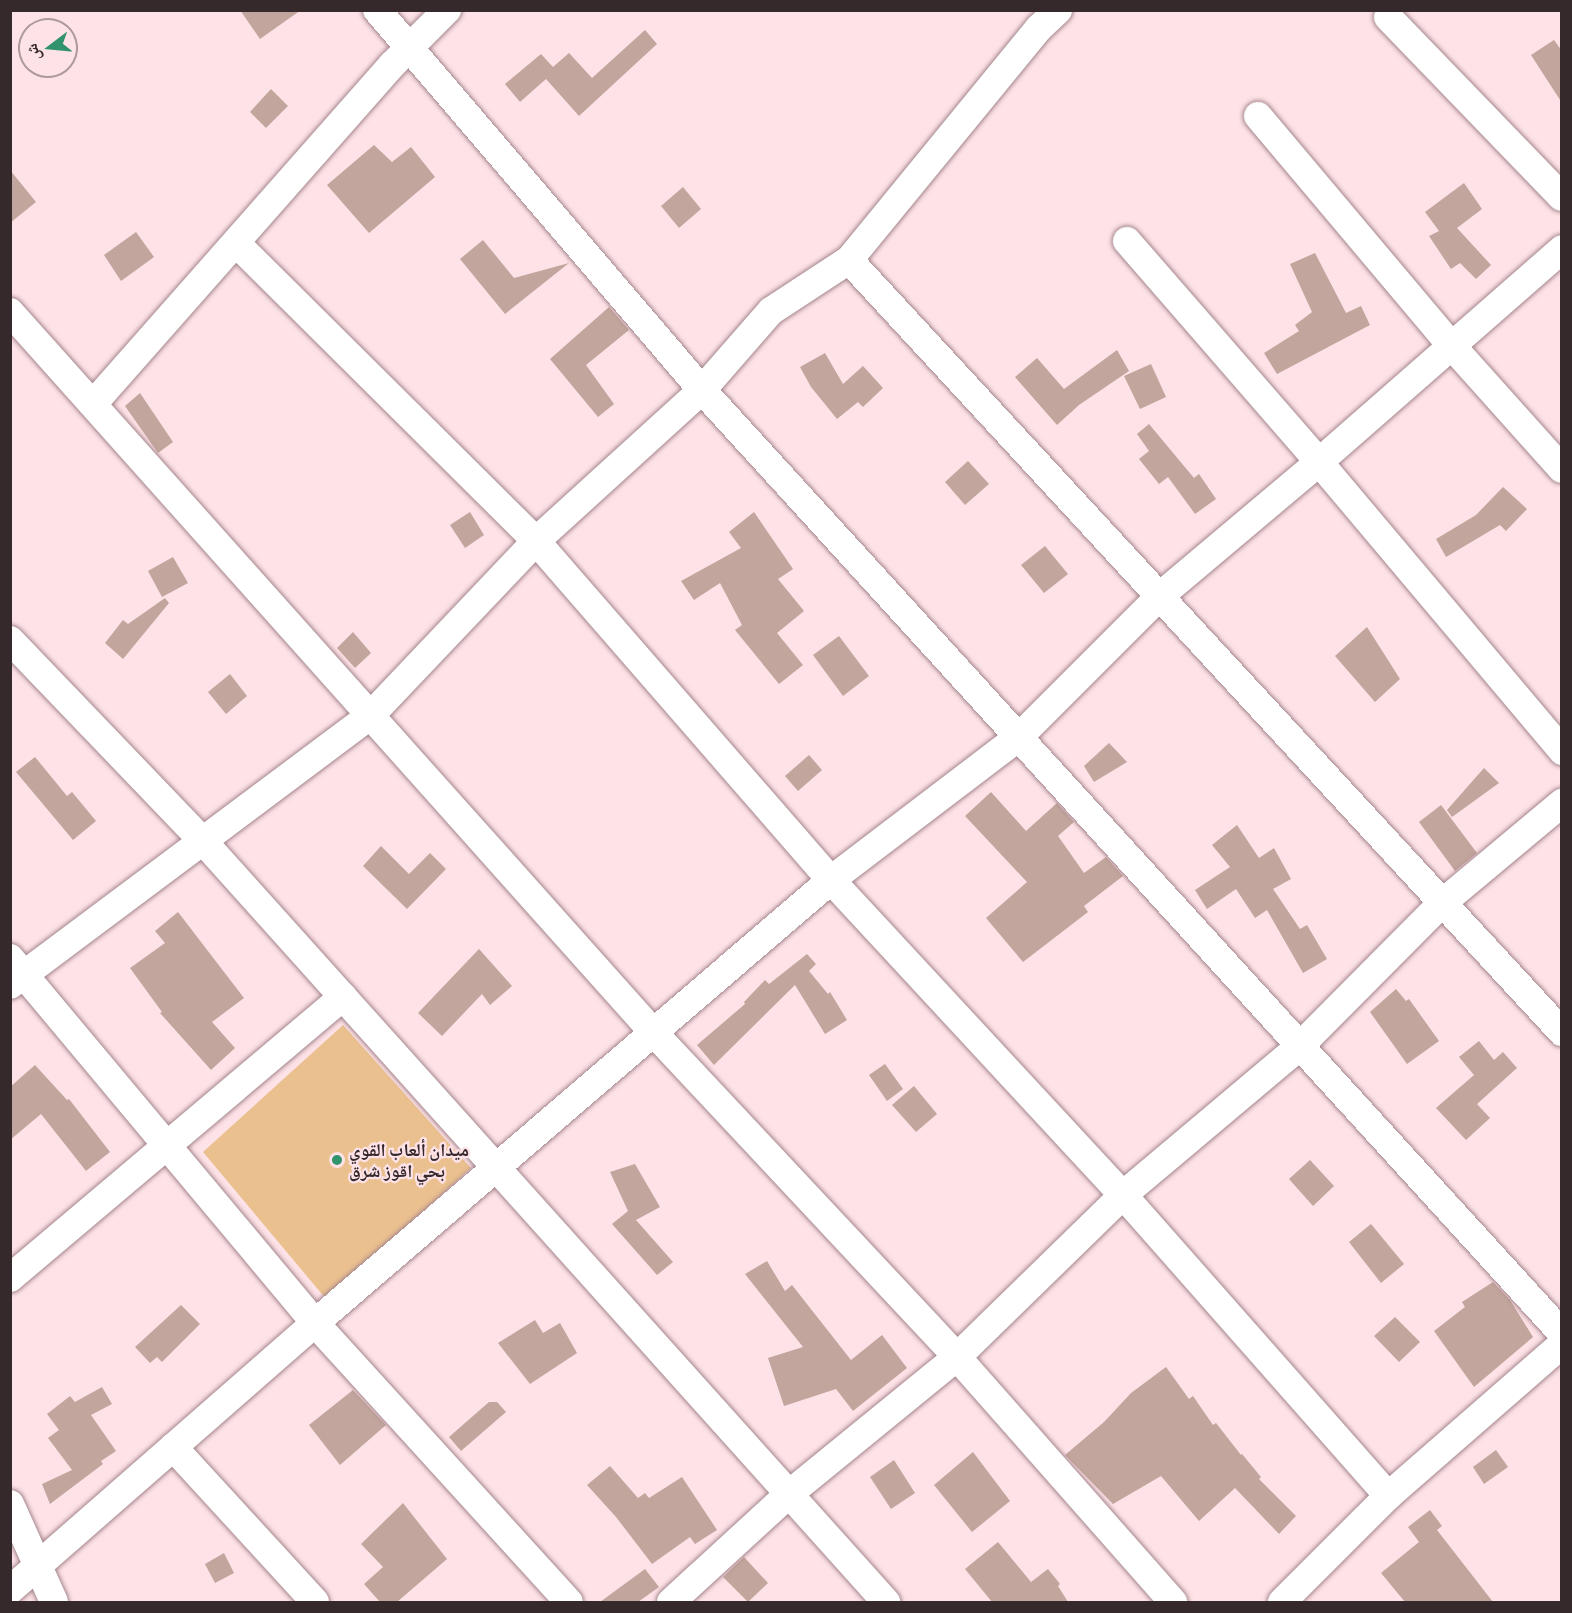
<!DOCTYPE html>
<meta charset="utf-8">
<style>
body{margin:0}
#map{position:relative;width:1572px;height:1613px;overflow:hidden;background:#fde2e7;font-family:Commissioner,"Noto Naskh Arabic",sans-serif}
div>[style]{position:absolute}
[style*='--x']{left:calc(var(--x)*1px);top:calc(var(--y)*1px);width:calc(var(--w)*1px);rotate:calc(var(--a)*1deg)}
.green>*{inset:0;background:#ebc08f}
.building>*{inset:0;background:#c2a59c}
.roads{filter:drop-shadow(0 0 2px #a4868c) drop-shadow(0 0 2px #a4868c)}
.minor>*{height:28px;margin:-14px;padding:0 14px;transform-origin:14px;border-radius:14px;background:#fff}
.dots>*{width:16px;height:16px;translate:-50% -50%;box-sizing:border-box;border:3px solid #fde2e7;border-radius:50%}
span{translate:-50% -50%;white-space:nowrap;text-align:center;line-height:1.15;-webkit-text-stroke:4.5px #fde2e7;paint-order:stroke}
.poi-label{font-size:18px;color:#35292b;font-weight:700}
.left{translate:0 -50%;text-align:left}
.frame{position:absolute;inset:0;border:12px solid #35292b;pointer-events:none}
.north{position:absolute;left:18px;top:18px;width:60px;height:60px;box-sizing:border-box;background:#fde2e7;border:2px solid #ad989c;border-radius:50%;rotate:254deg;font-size:16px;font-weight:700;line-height:24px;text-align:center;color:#35292b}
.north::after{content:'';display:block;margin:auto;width:21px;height:27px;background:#30936d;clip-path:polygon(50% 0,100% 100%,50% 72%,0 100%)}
</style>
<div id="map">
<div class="green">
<div style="clip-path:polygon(343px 1025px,471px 1168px,326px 1299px,203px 1152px)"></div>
</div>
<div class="building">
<div style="clip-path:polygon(240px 10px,301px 10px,260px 39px)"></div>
<div style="clip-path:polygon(645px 30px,657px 44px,579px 116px,546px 79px,520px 102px,505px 84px,541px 54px,553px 67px,569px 53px,592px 78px)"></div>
<div style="clip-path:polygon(1554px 40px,1562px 51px,1562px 103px,1531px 55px)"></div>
<div style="clip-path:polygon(271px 89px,288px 106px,266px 128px,250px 112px)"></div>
<div style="clip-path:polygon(374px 145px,392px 162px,411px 147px,435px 177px,369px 233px,327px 185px)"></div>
<div style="clip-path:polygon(10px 170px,36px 202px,10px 223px)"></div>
<div style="clip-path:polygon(1464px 183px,1482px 209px,1457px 228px,1491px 265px,1476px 279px,1460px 263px,1451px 269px,1429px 236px,1439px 231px,1425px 212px)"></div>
<div style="clip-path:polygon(683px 187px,701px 209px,679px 228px,661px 206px)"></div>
<div style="clip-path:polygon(136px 232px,154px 257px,121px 281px,104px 255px)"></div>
<div style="clip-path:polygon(483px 240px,514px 278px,569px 263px,505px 314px,460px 259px)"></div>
<div style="clip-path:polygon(1315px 253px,1346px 313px,1361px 306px,1370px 325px,1277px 374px,1264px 353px,1299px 331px,1295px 325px,1312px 312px,1290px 264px)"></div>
<div style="clip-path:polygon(609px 307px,629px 330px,586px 365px,614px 404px,598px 417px,550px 359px)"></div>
<div style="clip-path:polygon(1117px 350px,1129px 371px,1079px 405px,1057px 425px,1015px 377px,1037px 358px,1064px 389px)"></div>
<div style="clip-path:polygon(825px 353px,843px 384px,863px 366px,883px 388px,863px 407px,858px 402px,837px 419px,811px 387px,800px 367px)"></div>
<div style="clip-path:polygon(1151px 364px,1166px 397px,1140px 409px,1124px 376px)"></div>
<div style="clip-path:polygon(140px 393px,173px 442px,158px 453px,125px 406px)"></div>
<div style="clip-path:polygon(1149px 424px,1194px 478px,1199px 474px,1216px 499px,1195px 514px,1168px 477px,1159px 484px,1139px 459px,1149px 451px,1137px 434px)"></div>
<div style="clip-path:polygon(968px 461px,989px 484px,965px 505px,945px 482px)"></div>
<div style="clip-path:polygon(1503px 487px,1527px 509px,1506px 531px,1500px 525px,1446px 557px,1436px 539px,1476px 515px)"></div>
<div style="clip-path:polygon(470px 512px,484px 535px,465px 548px,450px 525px)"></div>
<div style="clip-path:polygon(754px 512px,793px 569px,778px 579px,804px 611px,777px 633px,803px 665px,779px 684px,735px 630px,742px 625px,720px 583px,694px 600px,681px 581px,741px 548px,729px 532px)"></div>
<div style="clip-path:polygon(1045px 546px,1068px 574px,1044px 593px,1021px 565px)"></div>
<div style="clip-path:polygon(173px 557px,188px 583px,162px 597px,148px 571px)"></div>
<div style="clip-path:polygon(165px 598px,169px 603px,123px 659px,105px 643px,123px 620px,128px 624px)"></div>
<div style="clip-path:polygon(1367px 627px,1400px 679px,1375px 702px,1335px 656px)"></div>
<div style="clip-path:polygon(353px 632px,371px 653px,355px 668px,337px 648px)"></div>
<div style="clip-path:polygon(839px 636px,869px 676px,843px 696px,813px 655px)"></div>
<div style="clip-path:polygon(230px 674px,247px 696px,226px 714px,208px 692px)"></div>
<div style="clip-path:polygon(1109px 743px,1127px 762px,1094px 782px,1084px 766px)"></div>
<div style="clip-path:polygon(809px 755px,822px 770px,798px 791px,785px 776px)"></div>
<div style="clip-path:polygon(35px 757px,67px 796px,72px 792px,96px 821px,73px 840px,16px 772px)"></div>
<div style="clip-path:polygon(1484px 768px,1499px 783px,1452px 817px,1447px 810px)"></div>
<div style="clip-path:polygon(991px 792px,1026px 831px,1057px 803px,1074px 822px,1058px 836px,1084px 873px,1106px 857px,1123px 876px,1084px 906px,1088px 912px,1023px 962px,986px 918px,1027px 882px,965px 816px)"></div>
<div style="clip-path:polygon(1441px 805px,1477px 853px,1455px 871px,1419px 822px)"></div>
<div style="clip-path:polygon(1237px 825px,1259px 858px,1274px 848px,1291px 879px,1273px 889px,1300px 929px,1307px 925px,1327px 959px,1303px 973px,1267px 910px,1255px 918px,1236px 889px,1207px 909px,1195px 890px,1230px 867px,1212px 845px)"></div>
<div style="clip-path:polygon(381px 846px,409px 874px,430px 853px,446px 869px,407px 909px,363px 866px)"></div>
<div style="clip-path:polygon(178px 912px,244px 998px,212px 1022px,235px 1048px,211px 1070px,160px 1013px,162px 1012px,130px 968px,165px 943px,155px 931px)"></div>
<div style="clip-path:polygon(479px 949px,512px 986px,490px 1005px,482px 994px,442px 1036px,418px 1013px)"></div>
<div style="clip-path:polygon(807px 954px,816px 964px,809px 971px,828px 994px,830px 992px,847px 1020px,825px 1034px,795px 985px,714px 1065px,697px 1045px,745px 1004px,744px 1002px,765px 980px,769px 984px)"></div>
<div style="clip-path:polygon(1396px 989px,1406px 1001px,1409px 999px,1439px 1041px,1407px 1064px,1370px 1012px)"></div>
<div style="clip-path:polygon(1479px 1041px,1494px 1060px,1503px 1052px,1517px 1068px,1477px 1104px,1490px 1118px,1466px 1140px,1436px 1108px,1474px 1075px,1459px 1057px)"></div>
<div style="clip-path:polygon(885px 1064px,903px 1089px,887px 1101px,869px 1075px)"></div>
<div style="clip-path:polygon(35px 1065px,67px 1100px,69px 1099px,110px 1152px,86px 1171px,41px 1114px,10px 1140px,10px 1087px)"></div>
<div style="clip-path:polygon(914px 1086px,937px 1114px,916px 1132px,892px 1105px)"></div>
<div style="clip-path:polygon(1310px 1160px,1334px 1186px,1313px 1206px,1289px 1179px)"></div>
<div style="clip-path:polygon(635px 1164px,660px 1207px,636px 1220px,673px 1262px,657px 1275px,612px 1224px,628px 1211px,610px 1172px)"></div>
<div style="clip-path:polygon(1371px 1224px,1404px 1264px,1381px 1283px,1349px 1242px)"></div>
<div style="clip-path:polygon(767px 1261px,785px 1291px,792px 1285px,851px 1360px,882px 1335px,907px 1368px,853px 1411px,836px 1389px,784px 1406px,768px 1358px,803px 1347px,745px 1274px)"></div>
<div style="clip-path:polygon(1493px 1282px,1510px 1300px,1533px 1337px,1474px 1387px,1434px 1331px,1465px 1307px,1462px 1302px)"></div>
<div style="clip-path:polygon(181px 1305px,200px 1324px,162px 1362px,157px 1357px,150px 1363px,135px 1347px)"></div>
<div style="clip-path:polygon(1395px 1317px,1420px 1342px,1399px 1362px,1374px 1336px)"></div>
<div style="clip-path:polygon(535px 1320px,543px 1333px,560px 1323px,577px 1353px,530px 1384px,498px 1343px)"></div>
<div style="clip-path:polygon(1166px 1367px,1189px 1399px,1193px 1396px,1213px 1425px,1216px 1423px,1241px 1455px,1242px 1454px,1261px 1477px,1259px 1479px,1296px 1516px,1279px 1534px,1235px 1488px,1199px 1521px,1161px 1476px,1113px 1504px,1065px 1455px,1104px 1422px,1131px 1393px)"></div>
<div style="clip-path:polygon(102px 1387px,112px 1404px,91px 1415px,116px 1451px,101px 1461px,103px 1464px,50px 1504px,42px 1484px,72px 1470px,48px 1438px,59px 1430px,47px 1414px,70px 1396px,75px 1402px)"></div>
<div style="clip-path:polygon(353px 1390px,386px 1425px,340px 1465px,309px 1425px)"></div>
<div style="clip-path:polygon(489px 1402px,497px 1402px,506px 1412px,461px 1451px,449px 1437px)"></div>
<div style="clip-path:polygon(1496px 1450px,1508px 1467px,1484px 1484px,1473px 1467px)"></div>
<div style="clip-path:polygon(973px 1452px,1010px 1501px,972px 1532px,934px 1485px)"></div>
<div style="clip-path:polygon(894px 1460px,915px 1493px,891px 1509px,870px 1477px)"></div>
<div style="clip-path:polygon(610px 1466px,638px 1498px,645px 1493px,649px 1498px,682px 1477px,717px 1530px,695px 1544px,690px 1537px,652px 1564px,616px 1517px,587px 1485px)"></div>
<div style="clip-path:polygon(403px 1503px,447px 1559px,397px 1602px,380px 1602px,364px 1584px,383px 1567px,361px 1544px)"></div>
<div style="clip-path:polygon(1430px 1510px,1442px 1526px,1437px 1530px,1493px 1602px,1405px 1602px,1381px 1573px,1419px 1542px,1408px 1527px)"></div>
<div style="clip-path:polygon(998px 1542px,1031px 1582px,1048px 1569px,1060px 1584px,1058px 1586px,1068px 1602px,992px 1602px,965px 1569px)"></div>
<div style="clip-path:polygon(224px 1553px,234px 1573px,215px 1583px,205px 1564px)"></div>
<div style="clip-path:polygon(744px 1557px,768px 1583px,748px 1602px,723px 1577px)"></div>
<div style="clip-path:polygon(645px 1569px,659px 1587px,638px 1602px,600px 1602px)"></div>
</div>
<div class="roads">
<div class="minor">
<div style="--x:377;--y:10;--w:500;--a:49.46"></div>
<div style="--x:702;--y:390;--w:1276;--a:47.64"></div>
<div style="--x:1388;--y:17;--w:250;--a:46"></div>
<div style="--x:1258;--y:116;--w:299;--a:49.9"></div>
<div style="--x:1451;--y:345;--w:166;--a:48.2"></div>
<div style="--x:1127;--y:241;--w:293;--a:49"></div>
<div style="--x:1319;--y:462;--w:378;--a:49.9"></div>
<div style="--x:236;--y:243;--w:423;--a:44.8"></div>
<div style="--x:536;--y:541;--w:449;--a:49"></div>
<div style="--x:831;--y:880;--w:430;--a:47.2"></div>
<div style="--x:1123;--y:1195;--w:401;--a:48.6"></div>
<div style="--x:849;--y:260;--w:1051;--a:47.28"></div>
<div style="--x:10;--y:312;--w:967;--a:48.23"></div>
<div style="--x:654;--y:1033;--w:444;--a:46.9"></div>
<div style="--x:957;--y:1357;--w:327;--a:48.6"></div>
<div style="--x:93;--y:404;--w:452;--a:-48.6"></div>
<div style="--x:392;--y:65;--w:78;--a:-45"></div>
<div style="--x:10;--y:640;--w:279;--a:46.2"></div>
<div style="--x:203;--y:841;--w:1023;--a:48.09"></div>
<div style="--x:10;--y:958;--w:476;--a:50.1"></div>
<div style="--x:315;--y:1323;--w:377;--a:47.7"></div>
<div style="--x:10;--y:985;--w:451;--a:-36.8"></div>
<div style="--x:371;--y:715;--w:240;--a:-46.5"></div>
<div style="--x:536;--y:541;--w:224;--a:-42.3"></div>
<div style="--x:702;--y:390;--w:105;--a:-48.9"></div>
<div style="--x:771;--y:311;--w:93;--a:-33.2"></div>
<div style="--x:849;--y:260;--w:300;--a:-50.7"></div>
<div style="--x:1039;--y:28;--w:26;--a:-43"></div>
<div style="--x:10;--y:1278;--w:436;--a:-40.2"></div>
<div style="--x:173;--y:1447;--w:210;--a:47.5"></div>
<div style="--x:10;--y:1504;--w:107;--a:65.8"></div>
<div style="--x:10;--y:1590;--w:405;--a:-41.2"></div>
<div style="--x:315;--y:1323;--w:680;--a:-40.65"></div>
<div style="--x:831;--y:880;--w:236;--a:-37.3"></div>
<div style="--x:1019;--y:737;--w:199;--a:-45"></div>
<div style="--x:1160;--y:596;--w:208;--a:-40.1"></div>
<div style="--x:1319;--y:462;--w:323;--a:-41.2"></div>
<div style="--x:671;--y:1602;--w:160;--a:-42.5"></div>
<div style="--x:789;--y:1494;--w:217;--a:-39.2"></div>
<div style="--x:957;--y:1357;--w:232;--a:-44.3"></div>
<div style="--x:1123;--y:1195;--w:231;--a:-40.1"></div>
<div style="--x:1300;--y:1046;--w:200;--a:-45.2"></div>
<div style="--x:1441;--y:904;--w:158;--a:-39.9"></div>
<div style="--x:1282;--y:1602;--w:150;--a:-45"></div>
<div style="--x:1388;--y:1496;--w:231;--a:-41.1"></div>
</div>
</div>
<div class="dots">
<div style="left:337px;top:1160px;background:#30936d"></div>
</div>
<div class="poi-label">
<span class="left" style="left:349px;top:1160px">ميدان ألعاب القوي<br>بحي اقوز شرق</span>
</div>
<div class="frame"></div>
<div class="north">ش</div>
</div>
